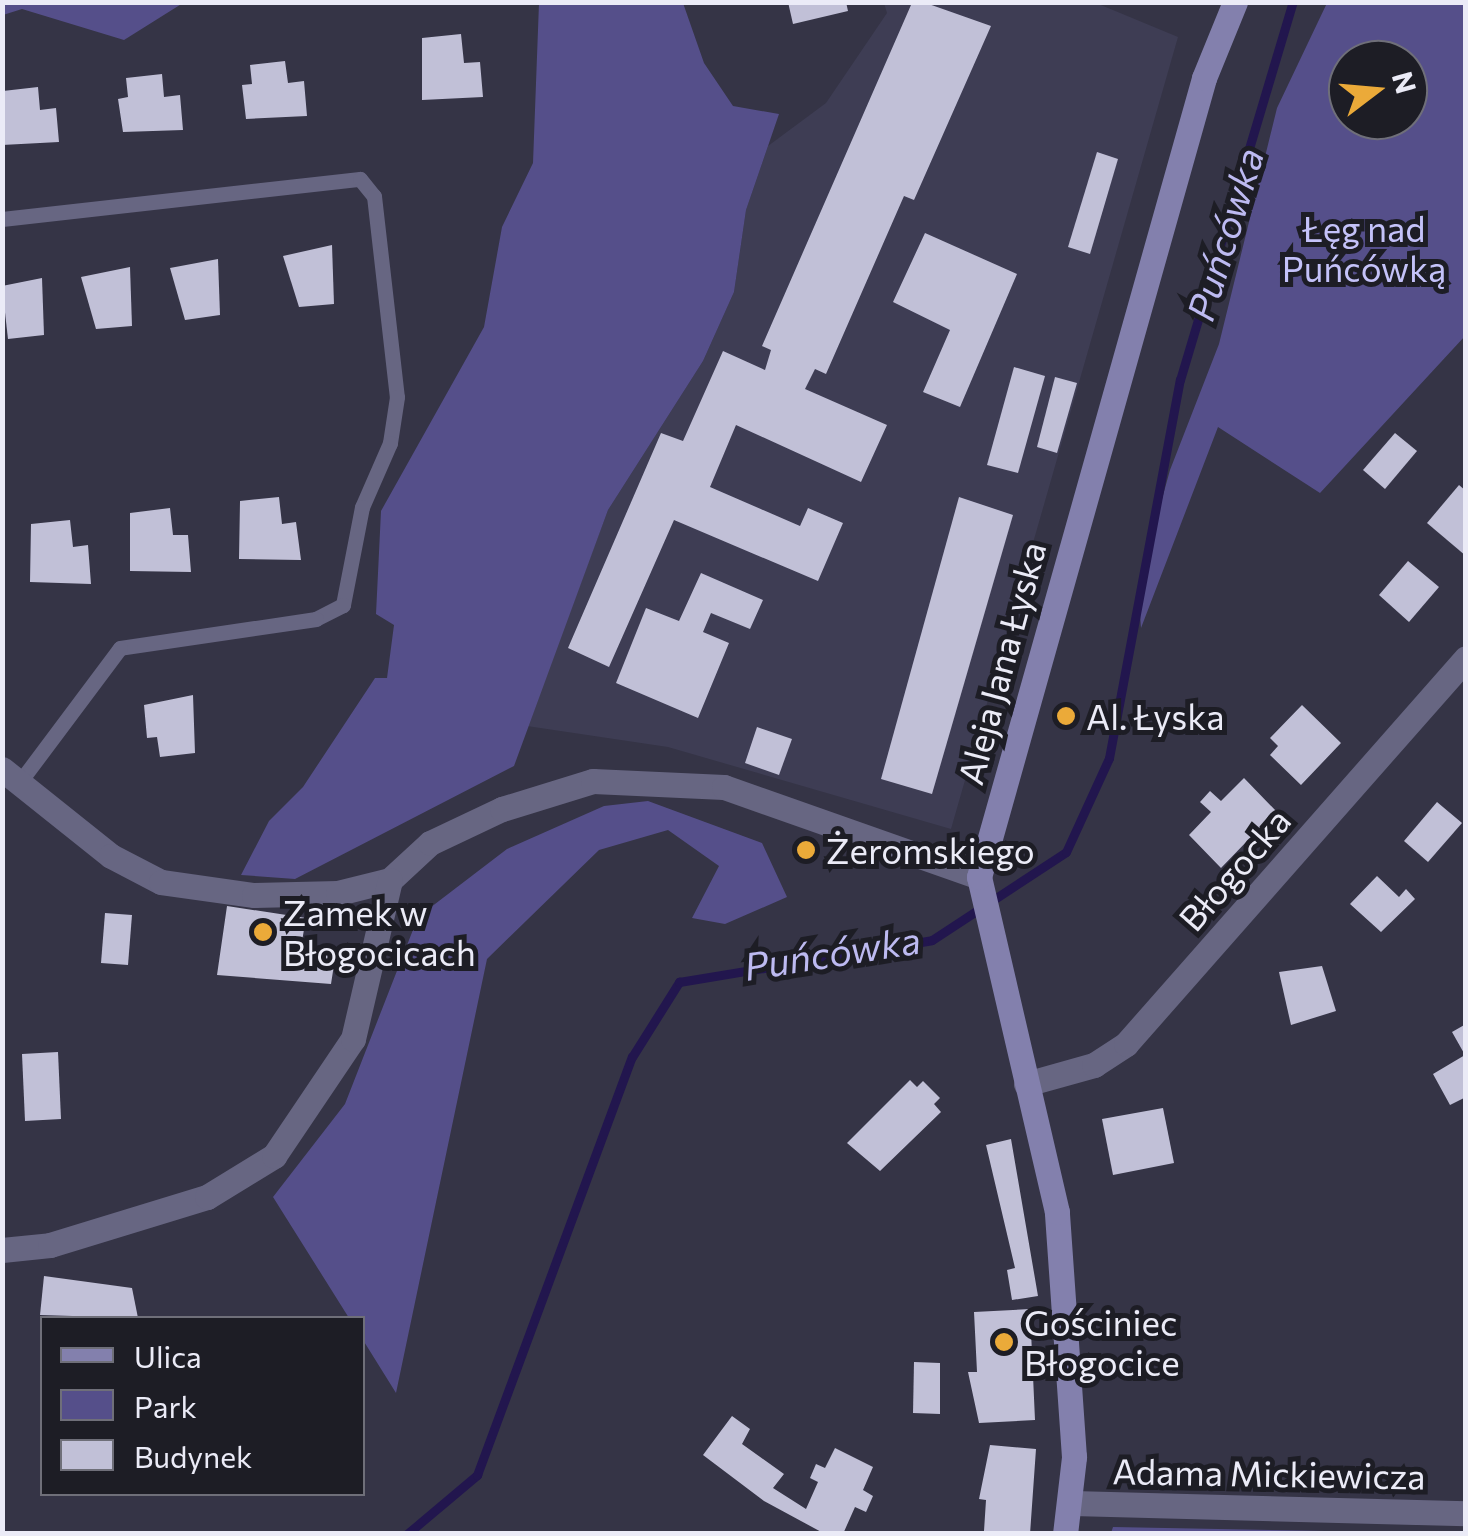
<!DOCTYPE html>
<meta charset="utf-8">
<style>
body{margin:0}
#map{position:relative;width:1468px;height:1536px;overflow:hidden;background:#353446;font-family:Commissioner,sans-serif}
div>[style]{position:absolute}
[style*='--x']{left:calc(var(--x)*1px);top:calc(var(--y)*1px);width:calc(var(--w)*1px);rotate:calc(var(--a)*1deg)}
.built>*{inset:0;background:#3e3d54}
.green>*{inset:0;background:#554f8a}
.stream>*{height:9px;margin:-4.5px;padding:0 4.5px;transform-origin:4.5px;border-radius:4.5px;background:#22164e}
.building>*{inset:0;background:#c1c0d7}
.lane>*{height:15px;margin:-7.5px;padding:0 7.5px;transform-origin:7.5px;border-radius:7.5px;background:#676682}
.street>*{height:25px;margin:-12.5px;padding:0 12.5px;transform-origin:12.5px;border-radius:12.5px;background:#676682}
.secondary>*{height:25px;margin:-12.5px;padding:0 12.5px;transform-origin:12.5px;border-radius:12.5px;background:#8380ad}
.dots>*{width:28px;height:28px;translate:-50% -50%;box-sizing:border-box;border:5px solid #1d1d25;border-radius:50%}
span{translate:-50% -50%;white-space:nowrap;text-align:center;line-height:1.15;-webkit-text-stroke:10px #1d1d25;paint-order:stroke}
.park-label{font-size:35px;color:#c4c2f9}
.street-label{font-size:35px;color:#ebebf7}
.poi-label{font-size:35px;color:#ebebf7}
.left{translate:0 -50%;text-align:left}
.water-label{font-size:38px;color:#bdbaf1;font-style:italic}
.frame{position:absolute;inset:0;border:5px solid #ebebf7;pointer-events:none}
.legend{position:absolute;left:40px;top:1316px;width:325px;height:180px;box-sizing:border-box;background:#1d1d25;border:2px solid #6f6f79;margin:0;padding:12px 18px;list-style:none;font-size:30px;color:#ebebf7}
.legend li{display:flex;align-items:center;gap:20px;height:50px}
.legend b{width:50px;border:2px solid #6f6f79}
.north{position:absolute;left:1328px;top:40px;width:100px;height:100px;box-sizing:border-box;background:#1d1d25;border:2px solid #6f6f79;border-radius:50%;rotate:74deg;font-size:28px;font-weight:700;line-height:40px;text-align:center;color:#ebebf7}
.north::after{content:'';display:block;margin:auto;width:35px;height:45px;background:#ebaa39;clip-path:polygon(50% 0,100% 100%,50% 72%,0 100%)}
</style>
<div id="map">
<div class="built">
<div style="clip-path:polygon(884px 3px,1096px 3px,1178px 37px,951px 829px,668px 747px,527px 726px,608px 510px,703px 361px,734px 292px,746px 210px,768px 146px,826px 103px,887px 13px)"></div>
</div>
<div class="green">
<div style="clip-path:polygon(3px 2px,183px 2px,183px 3px,124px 40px,22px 9px,3px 15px)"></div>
<div style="clip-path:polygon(539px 3px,683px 3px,704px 63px,733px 106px,779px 114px,746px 210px,734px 292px,703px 361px,608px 510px,514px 766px,295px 879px,241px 875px,269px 821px,303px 787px,375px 678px,387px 678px,394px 625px,376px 614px,381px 511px,484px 327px,502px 227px,533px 163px)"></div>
<div style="clip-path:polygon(evenodd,1327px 3px,1465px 3px,1465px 336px,1320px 493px,1218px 427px,1141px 628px,1138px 586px,1170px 470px,1219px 344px,1277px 108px,1327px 3px,1408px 60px,1408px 120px,1348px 120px,1348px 60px,1408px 60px)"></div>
<div style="clip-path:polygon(648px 801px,762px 843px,787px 897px,725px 924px,692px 918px,719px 866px,668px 830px,599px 850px,487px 959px,396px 1393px,363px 1340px,362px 1318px,349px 1318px,273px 1197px,345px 1104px,418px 917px,507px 849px,604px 806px)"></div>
<div style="clip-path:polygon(1113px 1527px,1437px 1533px,1111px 1533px)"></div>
</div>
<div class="stream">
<div style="--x:407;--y:1534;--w:92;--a:-40.1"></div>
<div style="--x:477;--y:1475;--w:446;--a:-69.7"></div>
<div style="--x:632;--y:1057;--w:89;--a:-57.9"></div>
<div style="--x:679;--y:982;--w:256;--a:-9.4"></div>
<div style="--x:932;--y:940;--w:160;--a:-33.3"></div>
<div style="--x:1066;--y:852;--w:103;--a:-65.4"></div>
<div style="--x:1109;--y:758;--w:385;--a:-79.4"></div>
<div style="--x:1180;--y:380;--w:395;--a:-73.4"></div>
</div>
<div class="building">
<div style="clip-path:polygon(788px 2px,846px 2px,848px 11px,793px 24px)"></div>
<div style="clip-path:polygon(923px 2px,991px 26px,914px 200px,904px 196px,826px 374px,815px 369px,805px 389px,887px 425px,861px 482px,736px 425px,710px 487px,800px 526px,808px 508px,843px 523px,818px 581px,674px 520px,609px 667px,568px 648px,661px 433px,683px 441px,723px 351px,765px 370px,771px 350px,762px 346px,911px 5px)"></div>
<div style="clip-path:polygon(461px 34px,464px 63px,480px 62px,483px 97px,422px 100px,422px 38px)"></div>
<div style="clip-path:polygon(285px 61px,288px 83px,304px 81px,307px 116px,246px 119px,242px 85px,252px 84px,250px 65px)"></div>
<div style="clip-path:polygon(162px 74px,164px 97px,180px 95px,183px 130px,123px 132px,118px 99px,128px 97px,126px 78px)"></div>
<div style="clip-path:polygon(38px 87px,40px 110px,56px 108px,59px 142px,2px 145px,3px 91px)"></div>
<div style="clip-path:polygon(1097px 152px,1118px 159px,1090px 254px,1068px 247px)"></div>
<div style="clip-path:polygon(925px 233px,1017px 274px,960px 407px,923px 392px,950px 330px,893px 302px)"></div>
<div style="clip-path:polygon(332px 245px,334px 304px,299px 307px,283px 256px)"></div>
<div style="clip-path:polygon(218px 259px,220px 315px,185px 320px,170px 268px)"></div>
<div style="clip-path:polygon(130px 267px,132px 326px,96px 329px,81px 277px)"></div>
<div style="clip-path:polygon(42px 278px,44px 335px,8px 339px,2px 286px)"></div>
<div style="clip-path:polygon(1014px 367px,1045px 376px,1018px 473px,987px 465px)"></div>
<div style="clip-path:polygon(1055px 377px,1077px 383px,1057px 453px,1037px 447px)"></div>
<div style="clip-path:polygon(1395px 433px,1417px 451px,1385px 489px,1363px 470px)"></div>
<div style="clip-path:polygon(1459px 485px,1466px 491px,1466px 556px,1427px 523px)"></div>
<div style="clip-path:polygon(279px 497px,282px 524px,296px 522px,301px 560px,239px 559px,240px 501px)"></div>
<div style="clip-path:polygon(959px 497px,1013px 515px,932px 794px,881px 779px)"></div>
<div style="clip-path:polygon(170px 508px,173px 535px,188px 535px,191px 572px,130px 571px,130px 513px)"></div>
<div style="clip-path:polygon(70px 520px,73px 547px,88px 545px,91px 584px,30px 582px,31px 524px)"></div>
<div style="clip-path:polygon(1408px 561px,1439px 587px,1409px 622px,1379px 595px)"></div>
<div style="clip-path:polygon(701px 573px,763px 600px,750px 629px,711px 613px,703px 632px,729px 643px,698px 718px,616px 683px,646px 608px,679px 621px)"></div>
<div style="clip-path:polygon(193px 695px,195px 753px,160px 757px,157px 737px,147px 738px,144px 705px)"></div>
<div style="clip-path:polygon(1302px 705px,1341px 743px,1301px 785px,1270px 755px,1278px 746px,1270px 738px)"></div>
<div style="clip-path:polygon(757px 727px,792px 739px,779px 775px,745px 763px)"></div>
<div style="clip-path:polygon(1244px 778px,1276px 811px,1221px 868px,1189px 835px,1211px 812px,1200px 802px,1210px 791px,1221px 801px)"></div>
<div style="clip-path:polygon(1437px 802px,1462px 823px,1428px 862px,1404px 841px)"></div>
<div style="clip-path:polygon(1377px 876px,1399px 897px,1406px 889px,1415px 899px,1381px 932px,1350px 904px)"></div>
<div style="clip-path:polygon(227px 906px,306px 918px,301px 947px,336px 952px,331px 984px,217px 975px)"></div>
<div style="clip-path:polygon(105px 913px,132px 915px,128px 965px,101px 963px)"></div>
<div style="clip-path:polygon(1322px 966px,1336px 1011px,1291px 1025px,1279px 972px)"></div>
<div style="clip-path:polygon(1466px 1024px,1466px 1097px,1450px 1105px,1433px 1074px,1465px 1055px,1452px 1032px)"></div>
<div style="clip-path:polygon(58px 1052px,61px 1119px,25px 1121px,22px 1054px)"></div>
<div style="clip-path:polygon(910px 1080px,917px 1087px,923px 1081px,940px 1098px,934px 1104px,941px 1112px,880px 1171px,847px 1143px)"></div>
<div style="clip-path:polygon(1163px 1108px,1174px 1163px,1113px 1175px,1102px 1119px)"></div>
<div style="clip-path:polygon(1011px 1139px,1038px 1296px,1012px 1300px,1007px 1270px,1015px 1268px,986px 1145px)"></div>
<div style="clip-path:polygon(44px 1276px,132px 1288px,138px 1318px,40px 1315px)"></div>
<div style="clip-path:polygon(1030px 1309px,1035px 1420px,979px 1423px,968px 1372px,977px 1372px,974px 1312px)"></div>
<div style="clip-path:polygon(914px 1362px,940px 1363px,940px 1414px,913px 1413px)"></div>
<div style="clip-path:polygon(732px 1416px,750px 1429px,742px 1444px,784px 1474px,773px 1488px,806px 1509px,818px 1482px,810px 1478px,816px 1464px,825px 1468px,835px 1448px,873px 1467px,863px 1490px,873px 1496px,866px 1512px,855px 1507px,843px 1534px,825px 1534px,764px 1501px,703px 1455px)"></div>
<div style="clip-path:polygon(990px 1445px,1036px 1449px,1030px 1534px,984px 1531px,986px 1500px,979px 1499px)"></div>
</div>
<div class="lane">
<div style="--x:2;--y:219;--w:360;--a:-6.4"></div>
<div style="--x:360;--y:179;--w:22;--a:51"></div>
<div style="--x:374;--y:196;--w:202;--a:83.5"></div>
<div style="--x:397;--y:397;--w:47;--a:98.7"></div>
<div style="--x:390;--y:443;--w:70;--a:113.6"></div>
<div style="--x:362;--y:507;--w:100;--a:101"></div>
<div style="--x:343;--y:605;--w:30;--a:153"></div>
<div style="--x:316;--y:619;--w:198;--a:171.6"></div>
<div style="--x:120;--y:648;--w:169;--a:126.8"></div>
</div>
<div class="street">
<div style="--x:2;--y:769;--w:139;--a:38.6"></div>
<div style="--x:111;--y:856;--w:56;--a:27.5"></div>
<div style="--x:161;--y:882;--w:94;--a:8"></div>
<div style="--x:254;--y:895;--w:84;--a:-1.4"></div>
<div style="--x:338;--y:893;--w:54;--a:-14"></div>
<div style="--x:390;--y:880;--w:54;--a:-42.8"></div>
<div style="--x:430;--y:843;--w:80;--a:-25.3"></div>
<div style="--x:502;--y:809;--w:95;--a:-17.1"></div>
<div style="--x:593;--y:781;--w:131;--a:2.6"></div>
<div style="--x:724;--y:787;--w:270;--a:19.4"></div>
<div style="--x:1026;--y:1084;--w:71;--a:-15.6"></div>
<div style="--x:1094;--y:1065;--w:38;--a:-33"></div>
<div style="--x:1126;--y:1044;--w:514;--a:-48.63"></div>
<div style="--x:2;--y:1250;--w:48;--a:-5.9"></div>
<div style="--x:50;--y:1245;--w:164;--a:-17"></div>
<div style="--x:207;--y:1197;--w:79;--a:-31.5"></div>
<div style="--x:274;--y:1156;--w:141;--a:-56"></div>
<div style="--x:353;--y:1039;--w:163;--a:-76.9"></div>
<div style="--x:1072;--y:1503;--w:394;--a:1.5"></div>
</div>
<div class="secondary">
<div style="--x:1065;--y:1534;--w:78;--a:-83.3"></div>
<div style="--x:1074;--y:1457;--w:246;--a:-94"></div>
<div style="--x:1057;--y:1212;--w:344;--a:-103.1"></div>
<div style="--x:979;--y:877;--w:830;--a:-74.27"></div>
<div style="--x:1204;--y:78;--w:82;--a:-67.8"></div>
</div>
<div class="dots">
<div style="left:1066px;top:716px;background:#ebaa39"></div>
<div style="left:806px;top:850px;background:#ebaa39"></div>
<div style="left:263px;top:932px;background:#ebaa39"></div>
<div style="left:1004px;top:1342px;background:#ebaa39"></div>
</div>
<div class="park-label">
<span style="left:1364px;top:248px">Łęg nad<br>Puńcówką</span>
</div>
<div class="street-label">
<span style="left:1001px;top:663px;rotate:-75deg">Aleja Jana Łyska</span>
<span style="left:1234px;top:869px;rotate:-49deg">Błogocka</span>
<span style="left:1269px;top:1473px;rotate:1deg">Adama Mickiewicza</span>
</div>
<div class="poi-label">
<span class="left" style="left:1086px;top:716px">Al. Łyska</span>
<span class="left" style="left:826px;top:850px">Żeromskiego</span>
<span class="left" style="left:283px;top:932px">Zamek w<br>Błogocicach</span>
<span class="left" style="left:1024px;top:1342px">Gościniec<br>Błogocice</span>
</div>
<div class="water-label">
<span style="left:1224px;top:234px;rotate:-73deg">Puńcówka</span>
<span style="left:832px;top:952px;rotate:-9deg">Puńcówka</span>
</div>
<div class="frame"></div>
<ul class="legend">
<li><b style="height:12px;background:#8380ad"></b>Ulica</li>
<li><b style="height:28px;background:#554f8a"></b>Park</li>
<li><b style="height:28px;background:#c1c0d7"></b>Budynek</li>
</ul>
<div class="north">N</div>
</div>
